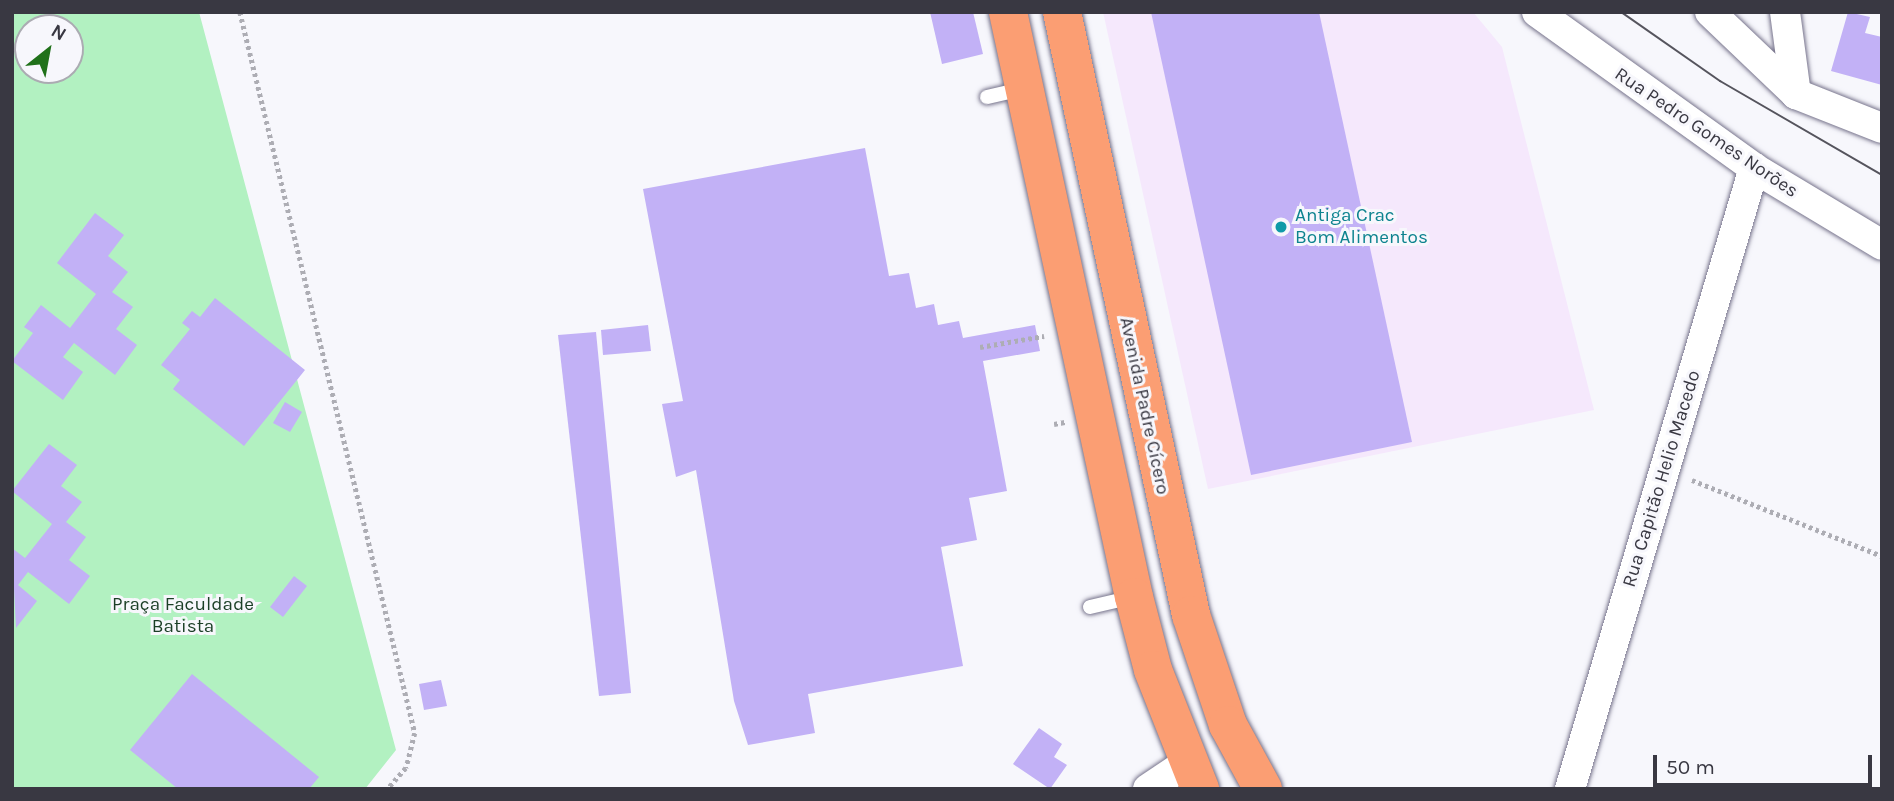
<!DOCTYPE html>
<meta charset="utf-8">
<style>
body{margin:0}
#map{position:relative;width:1894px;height:801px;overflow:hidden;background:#f7f7fc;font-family:Karla,sans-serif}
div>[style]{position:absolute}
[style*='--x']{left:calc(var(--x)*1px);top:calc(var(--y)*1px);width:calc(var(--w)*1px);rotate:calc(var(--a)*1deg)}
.industrial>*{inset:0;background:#f5e8fc}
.green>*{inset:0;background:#b2f1c1}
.building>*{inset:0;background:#c2b1f6}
.path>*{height:4.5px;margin-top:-2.25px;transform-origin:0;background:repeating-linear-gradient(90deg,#adadb4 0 3.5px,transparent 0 7px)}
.roads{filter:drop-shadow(0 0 2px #77748c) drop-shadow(0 0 2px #77748c)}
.service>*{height:14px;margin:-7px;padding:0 7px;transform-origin:7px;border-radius:7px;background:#fff}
.minor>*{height:30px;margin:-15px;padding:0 15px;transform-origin:15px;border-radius:15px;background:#fff}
.trunk>*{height:38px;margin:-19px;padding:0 19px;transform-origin:19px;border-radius:19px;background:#fb9e73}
.tram>*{height:2px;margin:-1px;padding:0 1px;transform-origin:1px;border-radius:1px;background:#55545d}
.dots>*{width:19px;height:19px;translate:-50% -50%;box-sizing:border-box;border:4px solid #f7f7fc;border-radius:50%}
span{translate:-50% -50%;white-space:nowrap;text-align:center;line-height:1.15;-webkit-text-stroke:6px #f7f7fc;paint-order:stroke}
.street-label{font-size:19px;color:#393842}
.culture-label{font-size:19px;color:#0d838f}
.left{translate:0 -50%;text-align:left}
.park-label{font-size:19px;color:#1b3f26}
.frame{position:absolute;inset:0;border:14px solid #393842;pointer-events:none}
.north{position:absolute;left:14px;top:14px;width:70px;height:70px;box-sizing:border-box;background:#f7f7fc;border:2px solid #ababb2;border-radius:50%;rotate:31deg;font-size:19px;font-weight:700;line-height:28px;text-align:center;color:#393842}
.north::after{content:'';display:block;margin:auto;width:24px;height:32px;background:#20711a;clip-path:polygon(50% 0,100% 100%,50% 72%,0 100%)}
.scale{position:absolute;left:1653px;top:755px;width:219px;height:32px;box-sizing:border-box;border:4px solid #393842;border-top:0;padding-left:9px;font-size:21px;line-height:24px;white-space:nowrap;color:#393842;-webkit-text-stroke:5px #f7f7fc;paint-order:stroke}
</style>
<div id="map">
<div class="industrial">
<div style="clip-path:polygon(1103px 12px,1473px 12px,1502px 47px,1594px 410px,1208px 489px)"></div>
</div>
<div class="green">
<div style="clip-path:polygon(evenodd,12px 12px,199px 12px,396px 750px,365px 789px,12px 789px,12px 12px,28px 28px,70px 28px,70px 70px,28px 70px,28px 28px)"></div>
</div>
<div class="building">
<div style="clip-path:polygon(930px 12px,973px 12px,983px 54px,942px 64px)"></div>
<div style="clip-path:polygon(1151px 12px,1319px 12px,1412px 442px,1251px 475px)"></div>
<div style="clip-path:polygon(1848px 12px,1870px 17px,1865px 33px,1882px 37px,1882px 85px,1831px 71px)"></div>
<div style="clip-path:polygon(865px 148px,889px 276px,909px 273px,916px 308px,934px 304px,938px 325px,959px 321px,963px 338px,1035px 325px,1040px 351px,983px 361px,1007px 491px,969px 498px,977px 540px,941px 547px,963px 666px,808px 694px,815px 733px,748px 745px,734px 701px,696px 470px,676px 477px,662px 404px,683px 401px,643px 189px)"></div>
<div style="clip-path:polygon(95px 213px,124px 235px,108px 256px,128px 272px,112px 292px,133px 307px,116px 329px,137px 345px,115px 375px,74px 343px,63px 357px,83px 372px,63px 400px,12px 361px,33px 333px,24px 327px,41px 305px,70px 328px,96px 294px,57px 263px)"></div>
<div style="clip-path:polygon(215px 298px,305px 370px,244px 446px,173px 389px,180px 380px,161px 365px,190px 329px,182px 323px,192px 311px,200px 317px)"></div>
<div style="clip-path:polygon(648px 325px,651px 351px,603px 355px,601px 330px)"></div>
<div style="clip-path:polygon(596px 332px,631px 693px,599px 696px,558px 335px)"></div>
<div style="clip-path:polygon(285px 402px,302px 412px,290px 432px,273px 423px)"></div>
<div style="clip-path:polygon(49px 444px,77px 465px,61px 486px,82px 502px,66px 522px,86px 537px,69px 560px,90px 576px,69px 604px,28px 572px,18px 585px,37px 601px,16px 628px,12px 548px,25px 558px,52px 524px,12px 491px)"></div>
<div style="clip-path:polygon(294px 576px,307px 586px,283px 617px,270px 607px)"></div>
<div style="clip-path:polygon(192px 674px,319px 777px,309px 789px,178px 789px,130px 750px)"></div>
<div style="clip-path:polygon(441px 680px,447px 706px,424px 710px,419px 684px)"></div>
<div style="clip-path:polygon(1039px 728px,1062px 744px,1054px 757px,1067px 765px,1050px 789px,1013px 764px)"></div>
</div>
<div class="path">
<div style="--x:240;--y:12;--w:742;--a:76.36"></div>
<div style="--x:415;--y:733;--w:36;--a:104"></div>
<div style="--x:406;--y:768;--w:28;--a:131"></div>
<div style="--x:980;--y:347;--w:65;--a:-9.8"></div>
<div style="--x:1054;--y:424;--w:11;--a:-10"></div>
<div style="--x:1692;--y:480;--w:205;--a:21.8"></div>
</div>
<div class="roads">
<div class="service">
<div style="--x:987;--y:97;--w:36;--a:-13"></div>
<div style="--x:1090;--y:607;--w:44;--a:-13.1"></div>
</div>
<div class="minor">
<div style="--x:1537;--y:12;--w:267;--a:35.7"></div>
<div style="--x:1754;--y:168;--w:149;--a:31"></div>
<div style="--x:1710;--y:12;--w:119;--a:43.6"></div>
<div style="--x:1796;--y:94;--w:92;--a:21.6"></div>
<div style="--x:1785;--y:12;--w:83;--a:82.4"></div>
<div style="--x:1148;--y:789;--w:45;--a:-34"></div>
<div style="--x:1570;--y:789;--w:648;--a:-73.5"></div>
</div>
<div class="trunk">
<div style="--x:1008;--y:12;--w:598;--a:77.85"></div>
<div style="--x:1134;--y:597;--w:75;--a:75.4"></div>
<div style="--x:1153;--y:670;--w:128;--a:68.4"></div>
<div style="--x:1062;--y:12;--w:617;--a:77.92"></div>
<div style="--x:1191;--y:615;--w:116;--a:71.4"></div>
<div style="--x:1228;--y:725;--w:73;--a:61.3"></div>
</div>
</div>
<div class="tram">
<div style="--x:1621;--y:12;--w:121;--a:34.9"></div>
<div style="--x:1720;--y:81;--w:187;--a:30.1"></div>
</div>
<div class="dots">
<div style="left:1281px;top:227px;background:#0f9aa8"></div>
</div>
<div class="street-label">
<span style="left:1706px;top:133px;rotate:34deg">Rua Pedro Gomes Norões</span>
<span style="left:1144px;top:406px;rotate:78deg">Avenida Padre Cícero</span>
<span style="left:1662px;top:479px;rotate:-73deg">Rua Capitão Helio Macedo</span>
</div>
<div class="culture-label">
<span class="left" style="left:1295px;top:227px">Antiga Crac<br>Bom Alimentos</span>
</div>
<div class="park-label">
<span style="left:183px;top:616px">Praça Faculdade<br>Batista</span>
</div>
<div class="frame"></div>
<div class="north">N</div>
<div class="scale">50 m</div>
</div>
